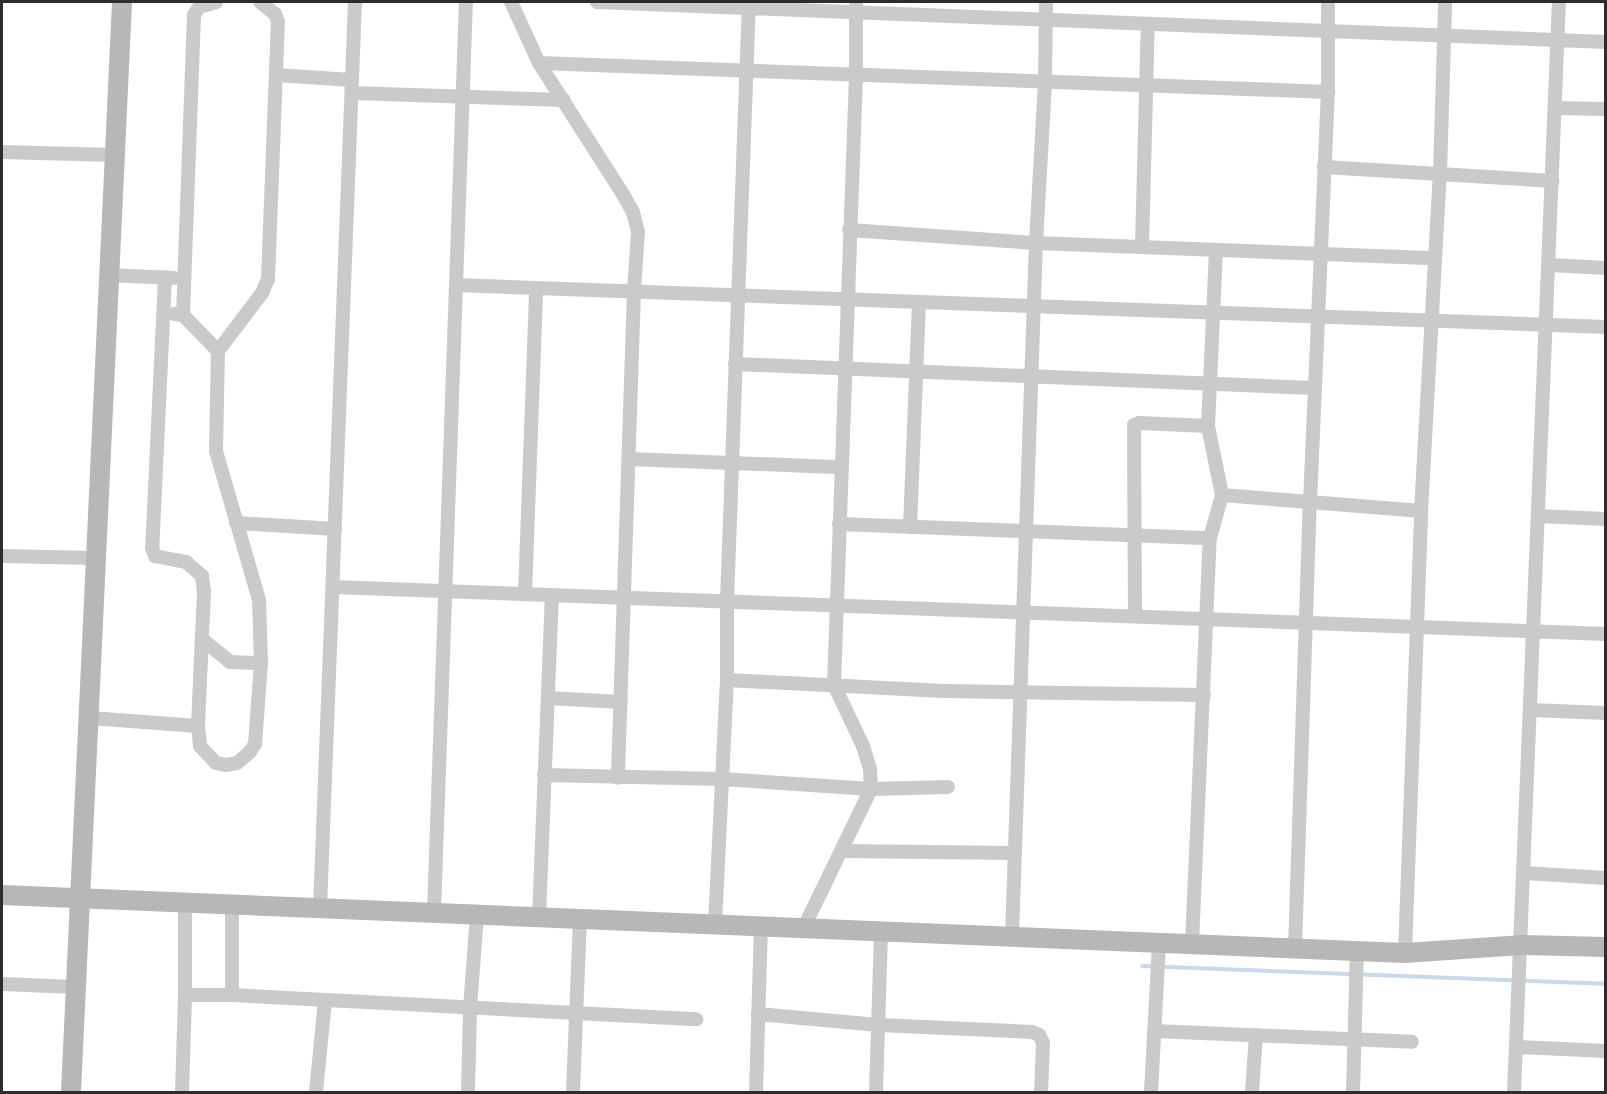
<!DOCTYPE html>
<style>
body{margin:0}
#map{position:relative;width:1607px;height:1094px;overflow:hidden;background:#fff;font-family:Quicksand,sans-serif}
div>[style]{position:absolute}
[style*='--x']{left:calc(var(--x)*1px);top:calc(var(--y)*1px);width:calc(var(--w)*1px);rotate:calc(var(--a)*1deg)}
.stream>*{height:4px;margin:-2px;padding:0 2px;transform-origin:2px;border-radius:2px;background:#c6daeb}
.street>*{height:14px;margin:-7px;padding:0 7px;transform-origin:7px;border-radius:7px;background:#cacaca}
.secondary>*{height:20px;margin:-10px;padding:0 10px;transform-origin:10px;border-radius:10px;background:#b7b7b7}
span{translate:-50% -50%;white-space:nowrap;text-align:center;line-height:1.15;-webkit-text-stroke:6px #fff;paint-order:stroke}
.frame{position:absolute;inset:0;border:3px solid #2d2d2d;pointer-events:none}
</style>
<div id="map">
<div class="stream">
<div style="--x:1142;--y:966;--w:464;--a:2.2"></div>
</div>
<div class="street">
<div style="--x:511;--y:2;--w:67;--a:65.3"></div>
<div style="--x:539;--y:63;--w:158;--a:57.4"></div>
<div style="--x:624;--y:196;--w:18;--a:61"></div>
<div style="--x:633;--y:212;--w:21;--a:76"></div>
<div style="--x:638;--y:232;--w:59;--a:93.9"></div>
<div style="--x:634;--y:291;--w:487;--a:91.9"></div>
<div style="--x:597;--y:2;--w:1010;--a:2.27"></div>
<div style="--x:539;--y:63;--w:790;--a:2.1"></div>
<div style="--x:276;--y:75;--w:76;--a:3.8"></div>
<div style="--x:352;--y:93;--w:212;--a:1.9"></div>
<div style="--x:1555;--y:108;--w:51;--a:1.1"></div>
<div style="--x:2;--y:152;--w:111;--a:1.5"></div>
<div style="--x:1324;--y:167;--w:229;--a:3.5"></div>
<div style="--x:849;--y:230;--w:187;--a:4"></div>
<div style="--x:1036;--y:243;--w:399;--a:2.2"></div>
<div style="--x:1142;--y:246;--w:222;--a:-88.5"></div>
<div style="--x:1550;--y:265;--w:56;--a:3.1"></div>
<div style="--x:107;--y:275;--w:67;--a:2.6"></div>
<div style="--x:165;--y:277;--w:271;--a:92.7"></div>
<div style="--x:152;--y:548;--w:9;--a:69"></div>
<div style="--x:155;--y:556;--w:32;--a:11"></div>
<div style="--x:186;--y:562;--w:21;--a:41"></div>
<div style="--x:202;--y:576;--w:16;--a:83"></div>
<div style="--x:204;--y:592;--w:134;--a:92.6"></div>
<div style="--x:198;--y:726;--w:20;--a:84"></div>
<div style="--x:200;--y:746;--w:23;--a:47"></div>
<div style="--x:216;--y:763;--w:10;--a:11"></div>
<div style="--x:226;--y:765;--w:11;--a:-10"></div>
<div style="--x:237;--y:763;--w:16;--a:-40"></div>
<div style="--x:249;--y:753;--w:11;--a:-56"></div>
<div style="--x:255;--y:744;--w:81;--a:-85.8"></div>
<div style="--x:261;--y:663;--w:63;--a:-91.8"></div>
<div style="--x:259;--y:600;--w:155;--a:-106.1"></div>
<div style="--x:216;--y:451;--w:100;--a:-88.9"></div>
<div style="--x:218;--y:351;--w:73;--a:-52.8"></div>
<div style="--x:262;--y:293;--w:15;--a:-67"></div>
<div style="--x:268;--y:279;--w:257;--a:-87.8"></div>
<div style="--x:278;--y:22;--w:9;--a:-111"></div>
<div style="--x:275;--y:14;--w:19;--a:-141"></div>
<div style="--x:456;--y:285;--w:1151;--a:2.09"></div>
<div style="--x:174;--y:314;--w:9;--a:6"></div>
<div style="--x:183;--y:315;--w:50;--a:45.8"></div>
<div style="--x:183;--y:315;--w:300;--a:-87.9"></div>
<div style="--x:194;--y:15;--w:9;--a:-58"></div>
<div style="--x:199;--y:7;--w:18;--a:-16"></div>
<div style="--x:735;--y:364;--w:580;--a:2.37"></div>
<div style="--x:629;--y:459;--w:212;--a:2.2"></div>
<div style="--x:1222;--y:495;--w:200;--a:4.6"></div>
<div style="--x:1538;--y:516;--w:68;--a:2.5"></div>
<div style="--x:236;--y:523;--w:99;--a:3.5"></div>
<div style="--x:839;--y:524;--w:371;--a:2.2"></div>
<div style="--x:910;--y:527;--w:225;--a:-87.7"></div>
<div style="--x:2;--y:556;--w:93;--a:1.2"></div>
<div style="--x:333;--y:587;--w:1274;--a:2.11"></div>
<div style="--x:525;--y:594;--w:306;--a:-87.9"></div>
<div style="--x:1135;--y:616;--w:191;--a:-90.3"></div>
<div style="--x:1134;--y:425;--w:5;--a:-22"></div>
<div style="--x:1139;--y:423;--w:69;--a:2.5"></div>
<div style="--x:203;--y:640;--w:35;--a:39"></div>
<div style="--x:230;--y:662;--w:31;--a:2"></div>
<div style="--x:727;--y:680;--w:217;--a:2.9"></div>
<div style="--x:944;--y:691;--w:260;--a:0.9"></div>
<div style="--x:548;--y:698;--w:73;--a:3.1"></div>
<div style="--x:1530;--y:710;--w:76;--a:2.3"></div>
<div style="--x:90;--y:718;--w:108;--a:4.2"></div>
<div style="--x:544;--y:775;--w:177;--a:1.3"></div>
<div style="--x:721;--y:779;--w:150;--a:3.8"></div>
<div style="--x:871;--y:789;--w:77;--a:-1.5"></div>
<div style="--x:842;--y:851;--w:172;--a:0.7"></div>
<div style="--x:1523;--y:873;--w:83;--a:3.4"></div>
<div style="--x:232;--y:904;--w:91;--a:90"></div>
<div style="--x:320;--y:908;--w:907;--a:-87.79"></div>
<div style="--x:434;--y:912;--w:911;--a:-87.99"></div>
<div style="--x:539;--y:917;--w:322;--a:-87.7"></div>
<div style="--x:715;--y:924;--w:244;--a:-87.2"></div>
<div style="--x:727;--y:680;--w:79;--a:-90"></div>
<div style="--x:727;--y:601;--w:599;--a:-87.9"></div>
<div style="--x:804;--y:927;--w:153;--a:-64.1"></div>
<div style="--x:871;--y:789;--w:20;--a:-93"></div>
<div style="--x:870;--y:769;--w:24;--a:-107"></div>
<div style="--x:863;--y:746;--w:68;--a:-115.4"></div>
<div style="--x:834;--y:685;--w:609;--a:-87.93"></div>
<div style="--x:856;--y:76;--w:74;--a:-90"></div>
<div style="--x:1012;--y:936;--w:693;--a:-88.02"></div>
<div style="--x:1036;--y:243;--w:161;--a:-86.8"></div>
<div style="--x:1045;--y:82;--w:80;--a:-89.3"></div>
<div style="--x:1192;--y:944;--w:406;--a:-87.5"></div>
<div style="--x:1210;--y:538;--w:45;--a:-74.4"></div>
<div style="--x:1222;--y:495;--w:70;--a:-101.5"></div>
<div style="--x:1208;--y:426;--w:176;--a:-87.4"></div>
<div style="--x:1295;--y:948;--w:446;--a:-88.1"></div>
<div style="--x:1310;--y:502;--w:410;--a:-87.5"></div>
<div style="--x:1328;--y:92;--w:90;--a:-90"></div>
<div style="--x:1405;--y:953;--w:442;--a:-87.9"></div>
<div style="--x:1421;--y:511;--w:338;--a:-86.8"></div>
<div style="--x:1440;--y:174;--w:172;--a:-88.3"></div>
<div style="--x:2;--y:984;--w:74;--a:2.3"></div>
<div style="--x:185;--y:995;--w:47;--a:0"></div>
<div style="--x:232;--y:995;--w:465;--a:3"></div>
<div style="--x:758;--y:1014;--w:121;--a:5.2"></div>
<div style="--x:879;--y:1025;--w:153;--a:2.6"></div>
<div style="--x:1032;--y:1032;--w:8;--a:23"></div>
<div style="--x:1039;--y:1035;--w:9;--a:63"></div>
<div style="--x:1043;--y:1043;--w:49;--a:92.3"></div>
<div style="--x:1154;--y:1031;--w:258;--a:2.4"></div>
<div style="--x:1516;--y:1047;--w:90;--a:2.5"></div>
<div style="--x:182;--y:1092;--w:97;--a:-88.2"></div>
<div style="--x:185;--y:995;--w:93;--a:-90"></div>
<div style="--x:316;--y:1092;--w:91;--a:-84.4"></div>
<div style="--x:468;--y:1092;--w:84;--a:-88.6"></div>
<div style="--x:470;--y:1008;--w:94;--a:-85.7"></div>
<div style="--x:573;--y:1092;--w:173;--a:-87.7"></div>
<div style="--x:756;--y:1092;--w:166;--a:-88.3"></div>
<div style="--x:876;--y:1092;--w:161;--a:-88.2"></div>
<div style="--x:1151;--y:1092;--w:149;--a:-86.9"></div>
<div style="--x:1252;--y:1092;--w:57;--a:-86"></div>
<div style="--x:1353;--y:1092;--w:141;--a:-88.4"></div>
<div style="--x:1514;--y:1092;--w:1091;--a:-87.64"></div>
</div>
<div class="secondary">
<div style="--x:2;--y:895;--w:1404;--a:2.37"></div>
<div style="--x:1405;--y:953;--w:116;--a:-3.9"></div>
<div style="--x:1521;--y:945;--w:85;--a:1.3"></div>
<div style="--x:71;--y:1092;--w:1091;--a:-87.32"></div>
</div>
<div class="frame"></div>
</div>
